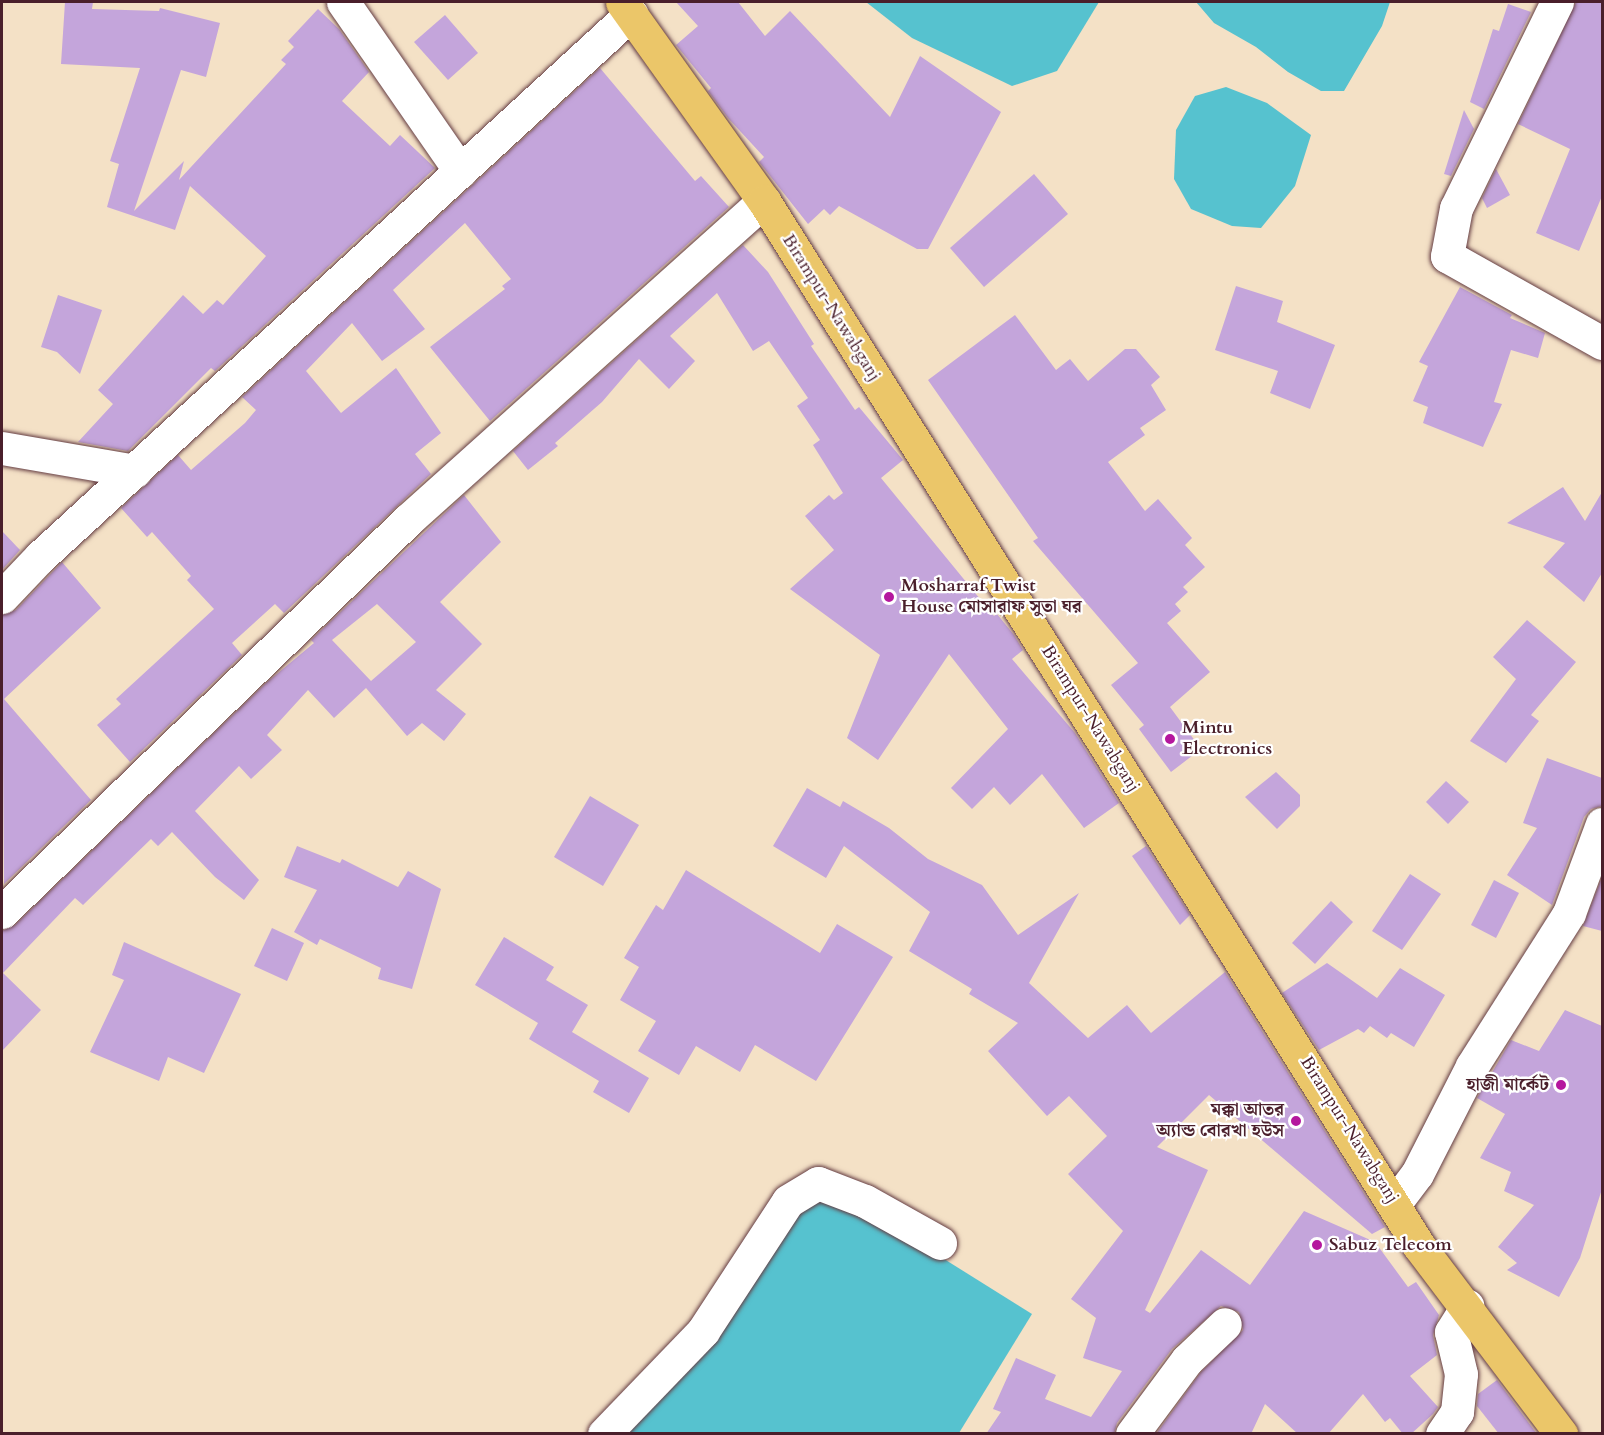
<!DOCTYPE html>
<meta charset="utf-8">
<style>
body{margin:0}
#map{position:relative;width:1604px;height:1435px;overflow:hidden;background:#f4e1c6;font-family:Cardo,"Noto Serif Bengali",serif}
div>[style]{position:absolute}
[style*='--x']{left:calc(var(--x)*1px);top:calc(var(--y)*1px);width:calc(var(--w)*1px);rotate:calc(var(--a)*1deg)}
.water>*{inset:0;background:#56c2cf}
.building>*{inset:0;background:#c4a5db}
.roads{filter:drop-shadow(0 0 2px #643c42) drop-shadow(0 0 2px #643c42)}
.minor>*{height:33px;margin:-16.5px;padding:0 16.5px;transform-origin:16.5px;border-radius:16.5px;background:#fff}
.major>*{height:33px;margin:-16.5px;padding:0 16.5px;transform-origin:16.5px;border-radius:16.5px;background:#ebc669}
.dots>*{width:16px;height:16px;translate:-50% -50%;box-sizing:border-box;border:3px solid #fff;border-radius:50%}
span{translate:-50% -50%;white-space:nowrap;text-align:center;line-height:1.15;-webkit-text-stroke:4.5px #fff;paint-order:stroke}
.street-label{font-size:18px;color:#4a1f2b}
.poi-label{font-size:18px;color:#4a1f2b;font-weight:700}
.left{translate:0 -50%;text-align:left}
.right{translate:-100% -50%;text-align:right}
.frame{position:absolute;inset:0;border:3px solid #4a1f2b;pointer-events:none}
</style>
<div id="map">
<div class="water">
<div style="clip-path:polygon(866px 2px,1099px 2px,1057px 71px,1012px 86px,912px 38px)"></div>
<div style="clip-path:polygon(1196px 2px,1390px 2px,1382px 26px,1344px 91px,1321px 91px,1288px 72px,1256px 47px,1214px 23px)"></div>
<div style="clip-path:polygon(1226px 87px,1267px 103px,1311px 135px,1295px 186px,1261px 228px,1232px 226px,1191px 209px,1174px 179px,1176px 130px,1195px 96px)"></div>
<div style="clip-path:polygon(807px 1194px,877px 1217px,1032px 1314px,959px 1433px,627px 1434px)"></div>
</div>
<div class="building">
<div style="clip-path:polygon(65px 2px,93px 2px,92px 9px,159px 11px,160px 8px,220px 23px,206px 77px,181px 70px,134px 211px,184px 161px,179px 180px,286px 64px,281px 60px,294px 47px,288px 41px,318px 9px,339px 29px,369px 72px,342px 101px,390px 146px,400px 135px,435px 168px,215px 371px,211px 368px,128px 451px,78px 442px,113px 404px,98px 390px,183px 295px,203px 314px,217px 300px,223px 305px,266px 256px,190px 186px,175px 230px,107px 207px,119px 164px,110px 161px,140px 68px,61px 64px)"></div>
<div style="clip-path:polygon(676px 2px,738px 2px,765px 36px,790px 11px,890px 117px,920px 56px,1001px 112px,928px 249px,917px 249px,839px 206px,830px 215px,824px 209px,808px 224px,759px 162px,764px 157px,728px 118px,708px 91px,711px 88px,676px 45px,698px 26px)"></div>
<div style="clip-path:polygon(1576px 2px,1602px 2px,1602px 196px,1579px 251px,1536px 233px,1570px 149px,1518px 124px)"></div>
<div style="clip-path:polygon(1508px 4px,1531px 12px,1484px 109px,1470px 102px,1493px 29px,1499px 31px)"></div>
<div style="clip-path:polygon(445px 15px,478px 53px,448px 80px,414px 42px)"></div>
<div style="clip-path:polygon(600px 68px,695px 181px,701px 176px,729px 207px,490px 421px,430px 347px,505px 289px,502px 286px,511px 279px,465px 223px,393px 290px,425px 329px,382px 361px,352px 323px,306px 371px,341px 413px,396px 368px,441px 433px,415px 454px,431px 474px,284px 613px,275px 604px,232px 643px,242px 655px,130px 762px,97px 725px,121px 704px,116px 699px,214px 609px,187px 580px,191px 576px,152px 532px,147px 537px,121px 508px,178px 455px,191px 470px,245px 423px,256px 410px,242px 397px)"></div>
<div style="clip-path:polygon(1464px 110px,1474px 129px,1451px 176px,1444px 174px)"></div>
<div style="clip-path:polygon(1496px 169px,1510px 195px,1487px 208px,1482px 198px)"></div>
<div style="clip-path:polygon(1034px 174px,1068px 214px,984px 287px,950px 248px)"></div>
<div style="clip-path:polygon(743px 245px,768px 272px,814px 344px,811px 346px,855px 410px,859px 407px,903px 460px,881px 478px,994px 616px,997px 614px,1014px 635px,1023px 650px,1012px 659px,1075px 733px,1119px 803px,1084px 828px,1042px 774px,1010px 805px,994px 787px,972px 809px,951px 788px,1008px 729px,949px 654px,878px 760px,847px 738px,880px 655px,790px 589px,834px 550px,805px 516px,829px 495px,834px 500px,843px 493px,813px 445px,820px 440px,797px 406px,808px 398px,769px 341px,753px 351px,717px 293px,670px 336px,695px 361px,669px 389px,639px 359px,602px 402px,555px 443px,558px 446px,528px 470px,513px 451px)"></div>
<div style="clip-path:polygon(1236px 286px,1283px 301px,1277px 322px,1335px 345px,1310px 409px,1270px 393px,1278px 371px,1215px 350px)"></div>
<div style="clip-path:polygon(1460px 287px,1512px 315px,1510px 318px,1545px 333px,1538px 358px,1511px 350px,1494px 402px,1502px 404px,1483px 447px,1423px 423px,1428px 407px,1413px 401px,1428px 366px,1419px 362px)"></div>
<div style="clip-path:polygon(58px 295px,102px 310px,80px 374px,57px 352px,41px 347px)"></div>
<div style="clip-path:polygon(1015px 315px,1056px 370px,1070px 359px,1088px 381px,1125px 349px,1136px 349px,1160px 377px,1151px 385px,1166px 410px,1140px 428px,1145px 435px,1108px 462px,1145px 511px,1158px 499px,1192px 538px,1185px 545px,1205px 567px,1183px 587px,1188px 592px,1175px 604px,1181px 611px,1167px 623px,1210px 672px,1170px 707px,1201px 749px,1171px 772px,1139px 729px,1144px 725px,1111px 685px,1138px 663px,1033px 541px,1038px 538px,928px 380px)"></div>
<div style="clip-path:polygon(1563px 487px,1585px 521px,1602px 492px,1602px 573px,1584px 602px,1543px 567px,1565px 543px,1507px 523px)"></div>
<div style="clip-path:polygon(evenodd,464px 495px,501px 542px,440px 602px,482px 644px,436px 690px,466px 714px,444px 741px,422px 723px,407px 736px,366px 688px,334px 718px,308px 690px,267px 735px,282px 750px,251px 779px,239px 766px,195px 811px,259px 880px,244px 900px,215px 877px,172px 832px,158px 846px,151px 839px,83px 905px,75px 898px,3px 973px,41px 1010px,2px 1051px,2px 931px,15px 925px,266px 683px,314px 643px,311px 640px,464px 495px,377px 604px,416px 642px,371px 681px,332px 640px,377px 604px)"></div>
<div style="clip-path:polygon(2px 531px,20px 550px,2px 570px)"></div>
<div style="clip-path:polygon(62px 562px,101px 608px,4px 699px,91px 800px,4px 884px,2px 615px,16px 610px)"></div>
<div style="clip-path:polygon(1527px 620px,1576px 662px,1531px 715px,1539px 721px,1506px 763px,1470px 741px,1516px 679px,1493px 657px)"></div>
<div style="clip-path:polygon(1547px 758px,1602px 778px,1602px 806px,1591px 809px,1584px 817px,1552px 905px,1507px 875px,1537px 828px,1523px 823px)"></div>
<div style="clip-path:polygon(1276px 772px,1300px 795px,1300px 806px,1277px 829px,1245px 797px)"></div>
<div style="clip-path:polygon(1446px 781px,1469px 802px,1448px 824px,1426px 802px)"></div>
<div style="clip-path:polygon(807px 788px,840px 807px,843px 801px,889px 828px,928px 859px,982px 885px,1018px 935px,1079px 893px,1029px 983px,1088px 1038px,1127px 1005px,1151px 1033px,1225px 972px,1385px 1227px,1372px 1234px,1209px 1095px,1157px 1147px,1208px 1170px,1145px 1310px,1150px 1313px,1201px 1250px,1250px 1285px,1304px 1211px,1375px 1242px,1408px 1287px,1416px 1282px,1439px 1315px,1433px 1335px,1437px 1355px,1410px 1376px,1438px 1407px,1433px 1414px,1411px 1434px,1403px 1434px,1390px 1418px,1385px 1422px,1363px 1394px,1328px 1434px,1298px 1434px,1265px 1404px,1251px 1434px,1156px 1434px,1201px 1372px,1243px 1330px,1239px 1312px,1221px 1306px,1172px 1349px,1117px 1423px,1114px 1434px,986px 1434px,1001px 1412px,993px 1409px,1016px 1358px,1056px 1375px,1045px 1399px,1091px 1417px,1122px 1371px,1083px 1358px,1096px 1318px,1071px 1299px,1123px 1231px,1068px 1174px,1107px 1136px,1069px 1096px,1047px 1116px,988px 1051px,1018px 1023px,969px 994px,972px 989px,909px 951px,930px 912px,844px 846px,826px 878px,773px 846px)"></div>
<div style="clip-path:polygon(590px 796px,639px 825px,603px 886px,554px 857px)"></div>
<div style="clip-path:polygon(297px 846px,340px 863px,342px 859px,398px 887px,408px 871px,441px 889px,412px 989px,378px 979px,381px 968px,320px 939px,317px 945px,294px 932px,317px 890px,284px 877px)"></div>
<div style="clip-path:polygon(1146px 846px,1190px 915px,1180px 925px,1132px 856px)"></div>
<div style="clip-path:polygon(686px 870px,820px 953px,837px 924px,893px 957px,816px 1081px,755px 1045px,740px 1072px,696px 1046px,679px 1075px,638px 1051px,656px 1021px,620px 1000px,639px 967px,624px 958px,656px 905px,663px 910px)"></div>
<div style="clip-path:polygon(1410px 874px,1441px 894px,1402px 950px,1372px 931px)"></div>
<div style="clip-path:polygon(1602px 877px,1602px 931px,1583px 926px)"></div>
<div style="clip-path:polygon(1494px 880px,1519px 893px,1496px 938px,1471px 925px)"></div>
<div style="clip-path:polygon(1331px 901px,1353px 922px,1315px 964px,1292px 943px)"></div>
<div style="clip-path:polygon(272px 928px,304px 943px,287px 981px,254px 966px)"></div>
<div style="clip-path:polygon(504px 937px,554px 967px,546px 980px,588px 1005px,572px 1032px,649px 1078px,629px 1113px,593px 1092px,599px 1081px,529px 1039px,538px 1023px,475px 985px)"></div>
<div style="clip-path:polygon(124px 942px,241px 994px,204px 1073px,168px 1057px,159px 1081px,90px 1052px,124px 980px,112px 975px)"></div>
<div style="clip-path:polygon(1327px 963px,1377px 998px,1400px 968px,1445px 995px,1414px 1047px,1391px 1033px,1387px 1038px,1370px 1026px,1364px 1033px,1358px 1029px,1319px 1050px,1282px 993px)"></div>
<div style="clip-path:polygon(1565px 1010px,1602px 1026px,1602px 1189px,1580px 1258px,1559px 1297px,1507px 1270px,1517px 1263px,1498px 1247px,1534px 1205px,1504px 1191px,1511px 1172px,1480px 1158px,1505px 1114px,1477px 1098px,1511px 1040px,1539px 1051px)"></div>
<div style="clip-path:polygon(1497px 1380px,1537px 1434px,1499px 1434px,1477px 1406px,1478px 1394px)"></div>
</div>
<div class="roads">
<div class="minor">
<div style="--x:343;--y:2;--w:206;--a:55.3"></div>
<div style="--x:1557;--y:2;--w:229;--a:116.1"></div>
<div style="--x:1456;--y:208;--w:49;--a:100.6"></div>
<div style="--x:1447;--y:256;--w:178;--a:29.3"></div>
<div style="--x:2;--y:448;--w:135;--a:9.8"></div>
<div style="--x:2;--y:597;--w:55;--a:-46.5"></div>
<div style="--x:40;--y:557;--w:803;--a:-42.58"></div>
<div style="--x:2;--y:912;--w:564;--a:-43.99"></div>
<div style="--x:408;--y:520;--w:478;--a:-41.9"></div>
<div style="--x:1395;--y:1203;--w:36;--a:-53"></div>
<div style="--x:1417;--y:1174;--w:121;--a:-63"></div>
<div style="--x:1472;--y:1066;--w:181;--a:-57.6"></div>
<div style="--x:1569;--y:913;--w:95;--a:-69.7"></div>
<div style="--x:604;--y:1434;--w:143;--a:-46.1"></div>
<div style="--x:703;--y:1331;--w:155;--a:-56.8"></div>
<div style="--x:788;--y:1201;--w:35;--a:-31"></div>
<div style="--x:818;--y:1183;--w:50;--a:21"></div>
<div style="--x:865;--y:1201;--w:86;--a:29.2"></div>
<div style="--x:1132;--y:1434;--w:92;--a:-53.4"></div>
<div style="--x:1187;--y:1360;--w:52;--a:-43.5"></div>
<div style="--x:1442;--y:1434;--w:27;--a:-56"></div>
<div style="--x:1457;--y:1412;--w:38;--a:-84"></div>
<div style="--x:1461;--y:1374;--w:43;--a:-103.4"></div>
<div style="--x:1451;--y:1332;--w:31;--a:-58"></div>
</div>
<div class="major">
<div style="--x:622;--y:2;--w:244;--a:54.5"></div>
<div style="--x:764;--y:201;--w:1233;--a:57.92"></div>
<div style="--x:1419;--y:1246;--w:236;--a:52.9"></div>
</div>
</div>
<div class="dots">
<div style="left:889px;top:597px;background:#b5179e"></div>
<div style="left:1170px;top:739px;background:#b5179e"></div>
<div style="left:1561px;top:1085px;background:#b5179e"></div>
<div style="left:1296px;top:1121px;background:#b5179e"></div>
<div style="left:1317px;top:1245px;background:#b5179e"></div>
</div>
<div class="street-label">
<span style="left:831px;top:308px;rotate:58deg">Birampur-Nawabganj</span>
<span style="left:1090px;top:719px;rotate:58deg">Birampur-Nawabganj</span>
<span style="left:1349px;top:1130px;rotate:58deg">Birampur-Nawabganj</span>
</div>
<div class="poi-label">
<span class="left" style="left:901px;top:597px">Mosharraf Twist<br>House মোসারাফ সুতা ঘর</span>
<span class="left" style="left:1182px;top:739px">Mintu<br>Electronics</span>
<span class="right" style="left:1549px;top:1085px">হাজী মার্কেট</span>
<span class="right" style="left:1284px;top:1121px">মক্কা আতর<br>অ্যান্ড বোরখা হউস</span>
<span class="left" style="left:1329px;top:1245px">Sabuz Telecom</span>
</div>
<div class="frame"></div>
</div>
